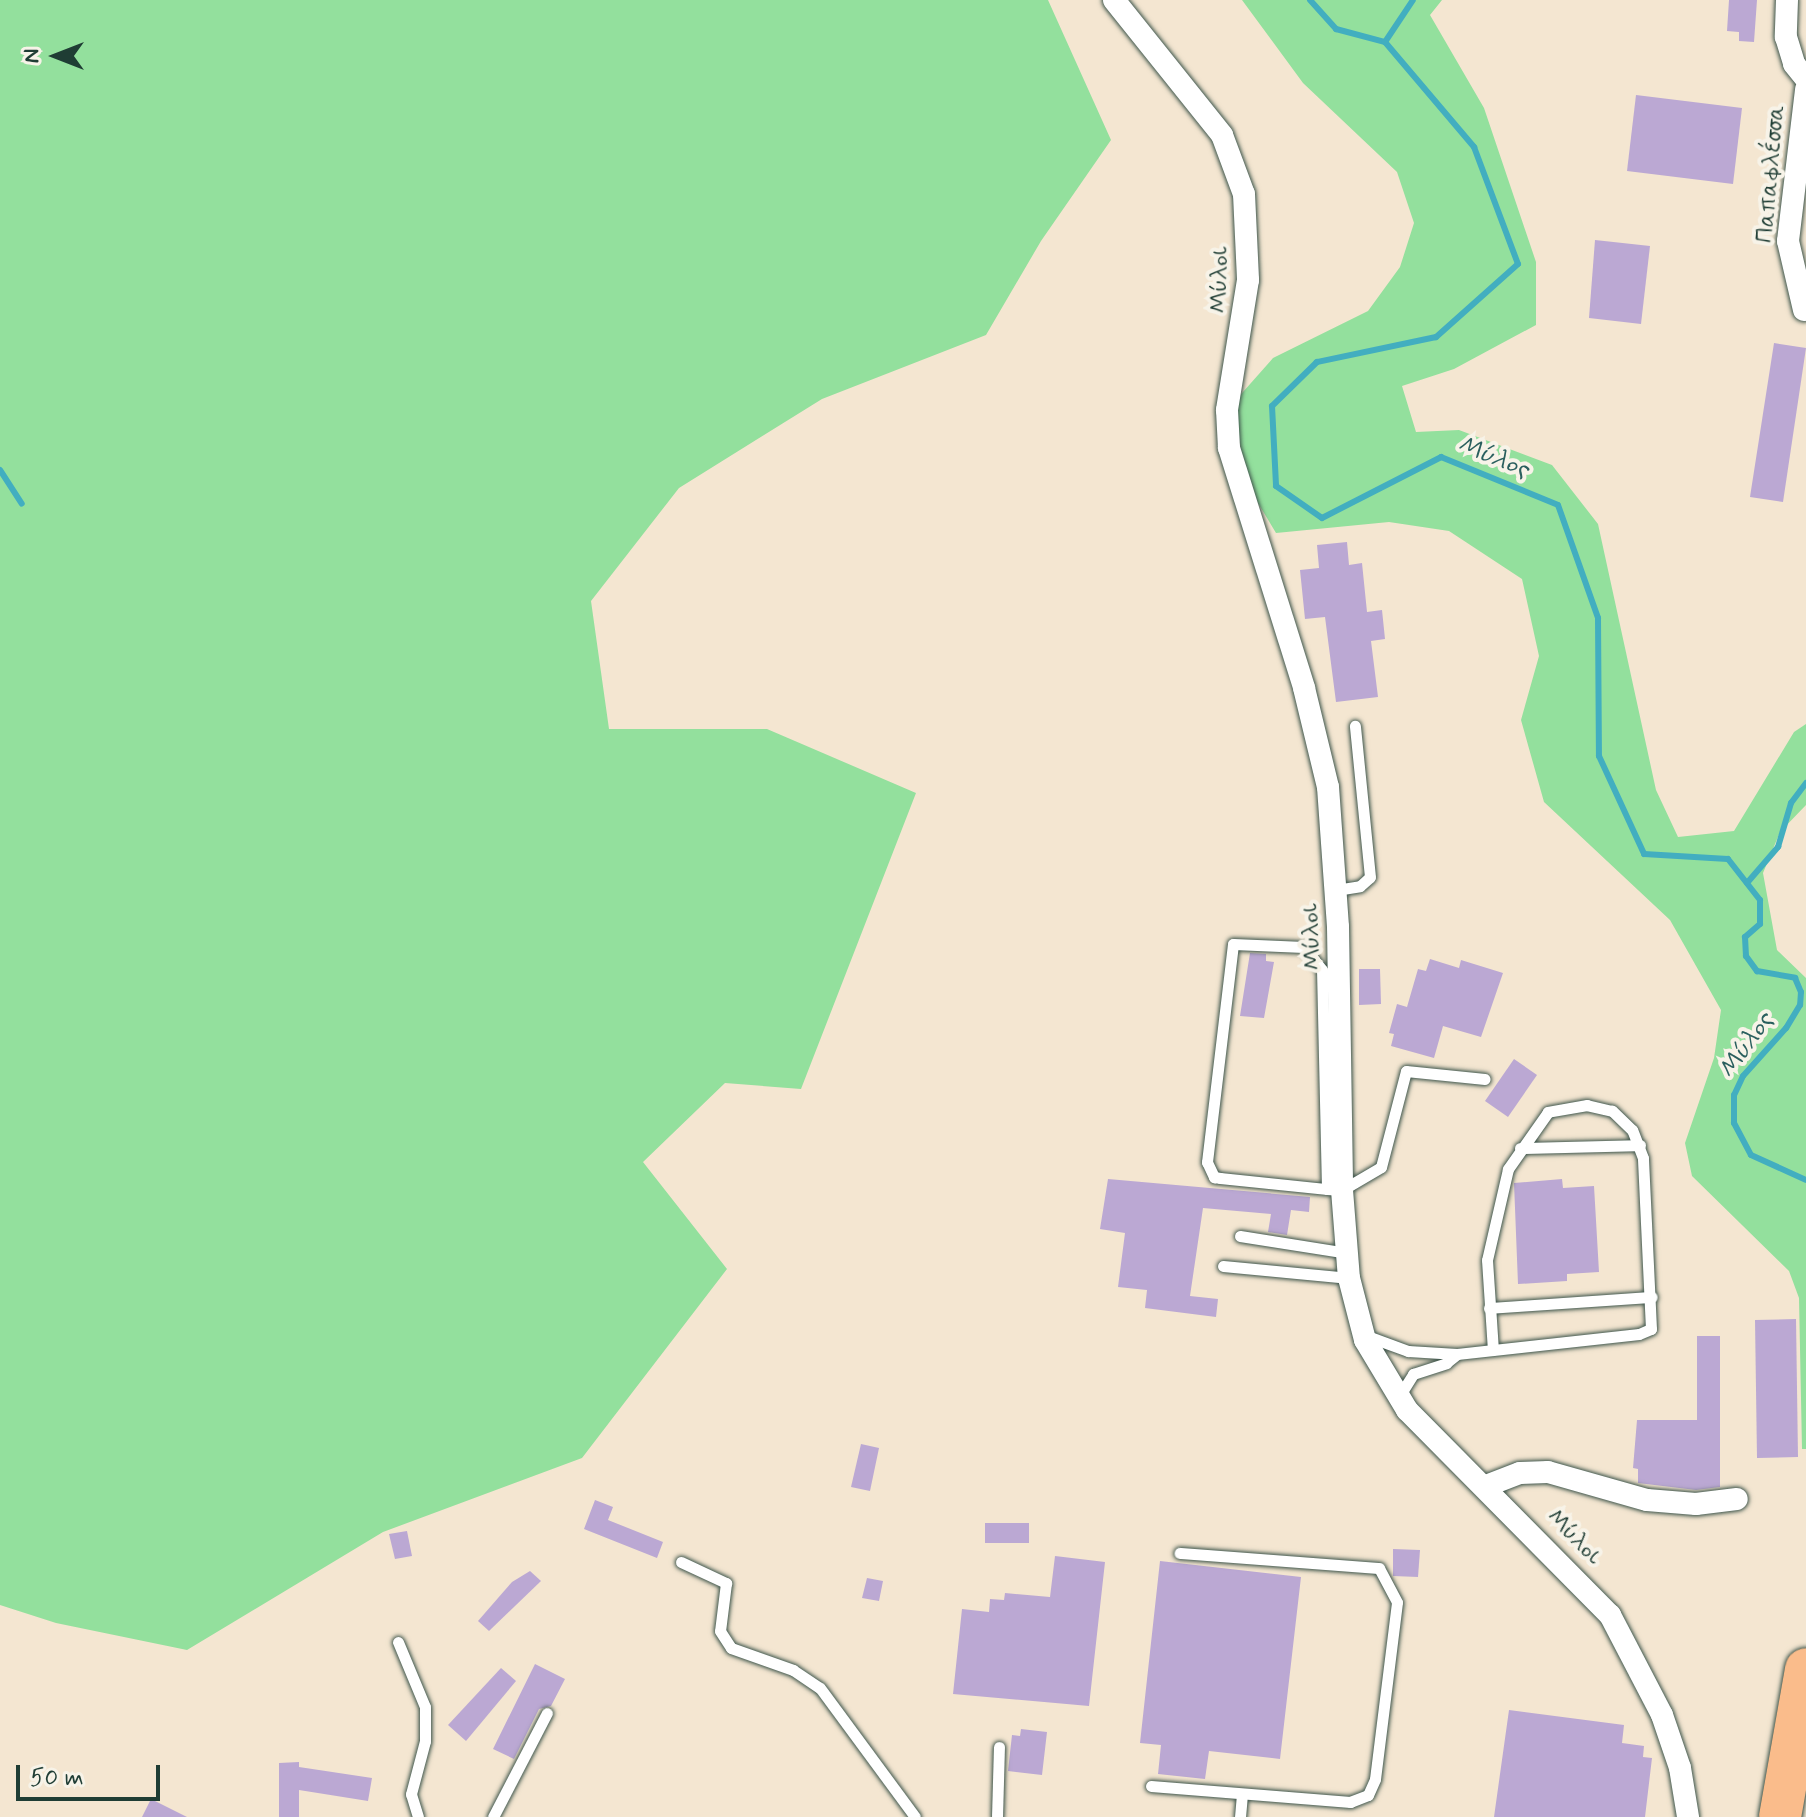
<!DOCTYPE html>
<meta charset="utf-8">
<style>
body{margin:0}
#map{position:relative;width:1806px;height:1817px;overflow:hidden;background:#f4e6d1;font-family:Mynerve,sans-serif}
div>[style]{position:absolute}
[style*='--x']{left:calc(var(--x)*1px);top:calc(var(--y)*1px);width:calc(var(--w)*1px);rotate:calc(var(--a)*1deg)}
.green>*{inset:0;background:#93e09d}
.stream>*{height:6px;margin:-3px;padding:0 3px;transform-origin:3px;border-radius:3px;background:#42aec0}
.building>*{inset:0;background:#bba8d3}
.roads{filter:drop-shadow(0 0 2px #3f564c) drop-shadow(0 0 2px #3f564c)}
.lane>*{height:11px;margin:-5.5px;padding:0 5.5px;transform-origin:5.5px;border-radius:5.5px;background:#fff}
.street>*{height:22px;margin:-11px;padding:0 11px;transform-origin:11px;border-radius:11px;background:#fff}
.highway>*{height:42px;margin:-21px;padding:0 21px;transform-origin:21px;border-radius:21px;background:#fabc8b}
span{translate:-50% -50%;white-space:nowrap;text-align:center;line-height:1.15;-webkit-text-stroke:8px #f7f3e8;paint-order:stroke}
.street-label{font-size:24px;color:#1f3d34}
.water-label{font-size:26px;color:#2a5f5e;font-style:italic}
.north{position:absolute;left:16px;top:16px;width:80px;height:80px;-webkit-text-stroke:6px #f7f3e8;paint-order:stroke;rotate:270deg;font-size:22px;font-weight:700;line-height:32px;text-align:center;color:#1f3d34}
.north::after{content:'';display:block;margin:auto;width:28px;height:36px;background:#1f3d34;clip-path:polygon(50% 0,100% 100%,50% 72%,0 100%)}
.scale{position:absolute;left:16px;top:1765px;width:144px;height:36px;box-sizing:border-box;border:4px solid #1f3d34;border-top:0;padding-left:10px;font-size:24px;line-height:28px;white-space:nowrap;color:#1f3d34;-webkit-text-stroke:6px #f7f3e8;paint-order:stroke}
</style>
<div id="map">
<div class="green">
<div style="clip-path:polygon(0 0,1048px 0,1111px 140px,1041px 241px,986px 335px,822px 399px,679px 488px,591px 601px,609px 729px,767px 729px,916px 793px,801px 1089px,725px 1083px,643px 1162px,727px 1269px,582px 1458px,383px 1532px,187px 1650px,56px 1623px,0 1605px)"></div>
<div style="clip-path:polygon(1242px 0,1442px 0,1430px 15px,1484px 108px,1536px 262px,1536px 325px,1454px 369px,1402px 386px,1416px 432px,1459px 430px,1552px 465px,1598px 524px,1656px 790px,1678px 837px,1734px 831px,1794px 732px,1806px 724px,1806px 805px,1780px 832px,1763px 873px,1777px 950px,1806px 978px,1806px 1449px,1802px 1449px,1799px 1298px,1789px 1271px,1692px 1176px,1685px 1143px,1714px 1058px,1721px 1010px,1670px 920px,1544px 802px,1521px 720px,1539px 656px,1522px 579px,1449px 531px,1389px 522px,1276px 533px,1255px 498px,1241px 451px,1235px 401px,1273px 358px,1368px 311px,1400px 267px,1414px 223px,1397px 172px,1303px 83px)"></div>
</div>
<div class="stream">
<div style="--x:1310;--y:0;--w:39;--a:48"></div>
<div style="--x:1336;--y:29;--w:51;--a:14.9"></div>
<div style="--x:1385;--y:42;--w:138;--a:49.7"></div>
<div style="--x:1474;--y:147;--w:125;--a:69.4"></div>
<div style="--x:1518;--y:264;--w:110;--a:138.3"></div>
<div style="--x:1436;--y:337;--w:122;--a:168.1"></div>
<div style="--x:1317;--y:362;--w:63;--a:135.6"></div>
<div style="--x:1272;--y:406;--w:80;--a:87.1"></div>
<div style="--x:1276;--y:486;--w:56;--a:34.8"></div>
<div style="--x:1322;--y:518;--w:134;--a:-27.1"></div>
<div style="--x:1441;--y:457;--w:126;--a:22.3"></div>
<div style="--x:1558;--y:505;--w:120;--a:70.5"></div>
<div style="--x:1598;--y:618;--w:138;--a:89.6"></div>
<div style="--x:1599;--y:756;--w:108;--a:65.3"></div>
<div style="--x:1644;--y:854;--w:84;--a:3.4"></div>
<div style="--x:1728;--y:859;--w:52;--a:52"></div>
<div style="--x:1760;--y:900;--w:24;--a:90"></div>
<div style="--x:1760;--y:924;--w:20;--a:139"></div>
<div style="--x:1745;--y:937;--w:19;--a:87"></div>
<div style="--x:1746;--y:956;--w:19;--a:54"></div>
<div style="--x:1757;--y:971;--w:39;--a:10"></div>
<div style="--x:1795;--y:978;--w:15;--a:67"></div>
<div style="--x:1801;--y:992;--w:13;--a:94"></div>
<div style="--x:1800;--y:1005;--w:27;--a:121"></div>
<div style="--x:1786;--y:1028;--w:64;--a:131.9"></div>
<div style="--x:1743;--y:1076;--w:21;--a:115"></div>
<div style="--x:1734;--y:1095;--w:28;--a:90"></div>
<div style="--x:1734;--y:1123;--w:36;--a:62"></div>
<div style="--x:1751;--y:1155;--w:60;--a:24.4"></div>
<div style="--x:1385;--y:42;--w:50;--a:-56.3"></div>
<div style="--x:0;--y:470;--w:40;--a:57.1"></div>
<div style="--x:1747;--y:883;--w:48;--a:-49.3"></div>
<div style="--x:1778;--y:847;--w:46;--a:-73.5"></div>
<div style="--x:1791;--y:803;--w:25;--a:-53"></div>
</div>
<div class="building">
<div style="clip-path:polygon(1729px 0,1757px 0,1754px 42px,1739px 41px,1739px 32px,1727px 31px)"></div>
<div style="clip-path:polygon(1636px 95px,1742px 108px,1733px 184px,1627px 171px)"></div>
<div style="clip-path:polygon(1595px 240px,1650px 246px,1641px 324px,1589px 318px)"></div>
<div style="clip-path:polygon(1774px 343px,1806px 348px,1783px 502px,1750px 497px)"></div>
<div style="clip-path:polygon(1347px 542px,1349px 565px,1362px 563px,1367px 612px,1382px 610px,1385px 639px,1371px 641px,1378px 697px,1336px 702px,1325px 617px,1305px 619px,1300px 570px,1319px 568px,1317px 545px)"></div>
<div style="clip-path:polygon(1250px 953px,1266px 954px,1266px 961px,1274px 962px,1264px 1018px,1240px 1016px)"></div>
<div style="clip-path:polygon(1430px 959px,1459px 968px,1461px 960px,1503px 973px,1481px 1037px,1443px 1026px,1434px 1058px,1391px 1046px,1394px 1034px,1389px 1033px,1397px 1004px,1407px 1007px,1418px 969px,1426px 971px)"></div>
<div style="clip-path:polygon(1359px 969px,1380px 969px,1381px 1004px,1359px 1005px)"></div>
<div style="clip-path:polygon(1514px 1059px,1537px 1075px,1508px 1117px,1485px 1101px)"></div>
<div style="clip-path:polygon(1108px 1179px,1310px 1197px,1309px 1212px,1291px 1210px,1287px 1235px,1268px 1232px,1271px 1214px,1203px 1208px,1190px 1296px,1218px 1299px,1216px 1317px,1145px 1308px,1147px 1290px,1118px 1287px,1125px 1233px,1100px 1229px)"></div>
<div style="clip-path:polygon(1562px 1179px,1563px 1188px,1594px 1186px,1599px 1272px,1567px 1274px,1567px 1281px,1518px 1284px,1514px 1183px)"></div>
<div style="clip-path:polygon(1796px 1319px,1798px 1457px,1757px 1458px,1755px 1320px)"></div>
<div style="clip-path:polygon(1697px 1336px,1720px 1336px,1720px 1487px,1696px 1490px,1638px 1483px,1638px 1469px,1633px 1468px,1637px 1420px,1697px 1420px)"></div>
<div style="clip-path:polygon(861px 1444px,879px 1448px,870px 1491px,851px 1487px)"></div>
<div style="clip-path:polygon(595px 1500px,613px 1507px,608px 1520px,663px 1542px,657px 1558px,584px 1529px)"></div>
<div style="clip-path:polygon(985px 1523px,1029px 1523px,1029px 1543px,985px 1543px)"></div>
<div style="clip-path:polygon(407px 1531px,412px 1556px,395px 1559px,389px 1534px)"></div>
<div style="clip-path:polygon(1393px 1549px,1420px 1550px,1418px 1577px,1393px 1576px)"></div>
<div style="clip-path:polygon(1055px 1556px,1105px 1562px,1089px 1706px,953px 1694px,962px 1609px,989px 1612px,990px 1599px,1004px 1600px,1005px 1593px,1050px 1597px)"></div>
<div style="clip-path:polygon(1160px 1561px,1301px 1577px,1280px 1759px,1209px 1751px,1205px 1779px,1158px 1774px,1161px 1745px,1140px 1743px)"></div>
<div style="clip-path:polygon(530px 1571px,541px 1581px,489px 1631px,478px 1621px,512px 1582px)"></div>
<div style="clip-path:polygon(867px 1578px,883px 1581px,879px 1601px,862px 1598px)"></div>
<div style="clip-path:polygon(535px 1664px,565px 1679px,551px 1706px,539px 1709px,514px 1759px,493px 1749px)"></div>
<div style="clip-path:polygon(501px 1668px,516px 1681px,466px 1741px,448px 1725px)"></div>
<div style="clip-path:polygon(1509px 1710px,1624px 1725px,1622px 1743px,1644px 1746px,1643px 1757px,1652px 1758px,1645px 1817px,1494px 1817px)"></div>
<div style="clip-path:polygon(1021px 1729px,1047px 1732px,1042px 1775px,1008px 1771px,1012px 1735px,1020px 1736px)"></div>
<div style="clip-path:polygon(299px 1762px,299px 1767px,372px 1778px,368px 1801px,299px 1790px,299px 1817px,279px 1817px,279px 1763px)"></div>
<div style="clip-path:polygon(151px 1799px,187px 1817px,142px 1817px)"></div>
</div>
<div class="roads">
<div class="lane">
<div style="--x:1336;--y:890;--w:24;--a:-9"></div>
<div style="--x:1360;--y:886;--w:13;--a:-42"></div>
<div style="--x:1370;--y:877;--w:152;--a:-95.7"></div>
<div style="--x:1520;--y:1148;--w:120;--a:-1.4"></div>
<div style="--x:1327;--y:1189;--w:219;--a:-91.3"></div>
<div style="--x:1322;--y:970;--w:29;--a:-128"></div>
<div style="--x:1304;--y:947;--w:71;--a:-177.6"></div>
<div style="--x:1233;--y:944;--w:220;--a:96.8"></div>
<div style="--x:1207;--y:1162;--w:17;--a:65"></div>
<div style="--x:1214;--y:1177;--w:6;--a:9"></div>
<div style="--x:1220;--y:1178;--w:108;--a:5.9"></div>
<div style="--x:1327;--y:1189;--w:15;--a:4"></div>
<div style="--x:1342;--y:1190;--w:45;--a:-30.5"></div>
<div style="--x:1381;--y:1167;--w:99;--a:-75.4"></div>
<div style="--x:1406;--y:1071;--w:79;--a:5.8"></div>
<div style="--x:1240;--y:1236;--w:108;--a:9"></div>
<div style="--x:1223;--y:1266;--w:127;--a:5.4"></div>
<div style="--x:1489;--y:1308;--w:163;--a:-3.9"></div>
<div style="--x:1367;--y:1336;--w:44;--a:20.1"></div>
<div style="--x:1408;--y:1351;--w:49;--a:3.5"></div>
<div style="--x:1457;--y:1354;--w:183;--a:-6.3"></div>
<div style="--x:1639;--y:1334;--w:13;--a:-23"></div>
<div style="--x:1651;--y:1329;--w:171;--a:-92.7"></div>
<div style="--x:1643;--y:1158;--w:30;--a:-111"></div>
<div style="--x:1632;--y:1130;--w:28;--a:-136"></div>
<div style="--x:1612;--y:1111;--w:26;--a:-167"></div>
<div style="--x:1587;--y:1105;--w:40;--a:170"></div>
<div style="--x:1548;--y:1112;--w:70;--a:125.1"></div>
<div style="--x:1508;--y:1169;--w:93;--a:103"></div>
<div style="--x:1487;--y:1260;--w:90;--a:86.2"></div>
<div style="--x:1400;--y:1395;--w:25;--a:-58"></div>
<div style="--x:1413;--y:1374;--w:35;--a:-18"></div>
<div style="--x:1446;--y:1363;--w:14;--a:-39"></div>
<div style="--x:681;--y:1562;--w:50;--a:25"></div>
<div style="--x:726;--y:1583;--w:48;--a:97.1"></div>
<div style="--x:720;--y:1631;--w:20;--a:57"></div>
<div style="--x:731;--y:1648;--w:66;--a:19.5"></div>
<div style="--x:793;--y:1670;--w:32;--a:34"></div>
<div style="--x:820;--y:1688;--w:160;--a:53.6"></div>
<div style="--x:398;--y:1642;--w:70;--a:67.4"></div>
<div style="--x:425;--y:1707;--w:34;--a:90"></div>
<div style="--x:425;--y:1741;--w:55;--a:104.8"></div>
<div style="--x:411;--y:1794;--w:24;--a:73"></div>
<div style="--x:1151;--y:1786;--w:200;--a:4.6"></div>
<div style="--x:1350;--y:1802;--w:19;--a:-21"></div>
<div style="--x:1368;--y:1795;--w:17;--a:-66"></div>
<div style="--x:1375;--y:1779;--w:178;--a:-82.9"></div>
<div style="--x:1397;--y:1602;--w:38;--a:-118"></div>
<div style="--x:1379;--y:1568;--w:200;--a:-175.7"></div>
<div style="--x:493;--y:1817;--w:117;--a:-62.6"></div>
<div style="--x:997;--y:1817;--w:70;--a:-88.4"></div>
<div style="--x:1240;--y:1817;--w:21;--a:-85"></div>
</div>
<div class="street">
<div style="--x:1114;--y:0;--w:173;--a:51.3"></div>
<div style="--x:1222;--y:135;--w:63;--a:69.6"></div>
<div style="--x:1244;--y:194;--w:86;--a:87.3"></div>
<div style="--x:1248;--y:280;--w:132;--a:99.2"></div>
<div style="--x:1227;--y:410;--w:38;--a:87"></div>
<div style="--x:1229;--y:448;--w:251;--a:72.6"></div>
<div style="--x:1304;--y:688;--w:102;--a:76.4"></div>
<div style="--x:1328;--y:787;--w:140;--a:85.9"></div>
<div style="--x:1338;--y:927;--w:263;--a:89.1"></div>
<div style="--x:1342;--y:1190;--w:88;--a:85.5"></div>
<div style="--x:1349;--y:1278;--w:64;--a:75.5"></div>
<div style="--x:1365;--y:1340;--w:82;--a:59"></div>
<div style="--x:1407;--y:1410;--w:289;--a:45.3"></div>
<div style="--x:1610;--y:1615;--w:113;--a:62.5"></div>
<div style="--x:1662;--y:1715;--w:56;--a:71.2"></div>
<div style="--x:1680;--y:1768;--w:50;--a:80.7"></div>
<div style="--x:1787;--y:0;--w:37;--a:92"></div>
<div style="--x:1786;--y:37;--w:28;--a:73"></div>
<div style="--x:1794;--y:64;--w:19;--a:51"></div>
<div style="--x:1804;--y:310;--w:71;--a:-103.1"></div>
<div style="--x:1788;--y:241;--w:153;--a:-83.2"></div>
<div style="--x:1486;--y:1486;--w:36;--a:-21"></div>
<div style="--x:1520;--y:1473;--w:28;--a:-2"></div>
<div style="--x:1548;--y:1472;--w:103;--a:15.8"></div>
<div style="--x:1647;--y:1500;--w:49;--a:4.7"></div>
<div style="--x:1696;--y:1504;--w:41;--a:-7"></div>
</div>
<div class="highway">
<div style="--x:1780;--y:1817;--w:150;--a:-80"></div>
</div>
</div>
<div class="street-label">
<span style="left:1771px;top:174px;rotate:-85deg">Παπαφλέσσα</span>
<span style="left:1220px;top:280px;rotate:-88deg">Μύλοι</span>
<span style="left:1312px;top:937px;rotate:-92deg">Μύλοι</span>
<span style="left:1574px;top:1537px;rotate:46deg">Μύλοι</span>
</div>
<div class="water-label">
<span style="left:1493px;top:458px;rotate:22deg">Μύλος</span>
<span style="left:1747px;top:1046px;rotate:-54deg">Μύλος</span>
</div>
<div class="north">N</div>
<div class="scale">50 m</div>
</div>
